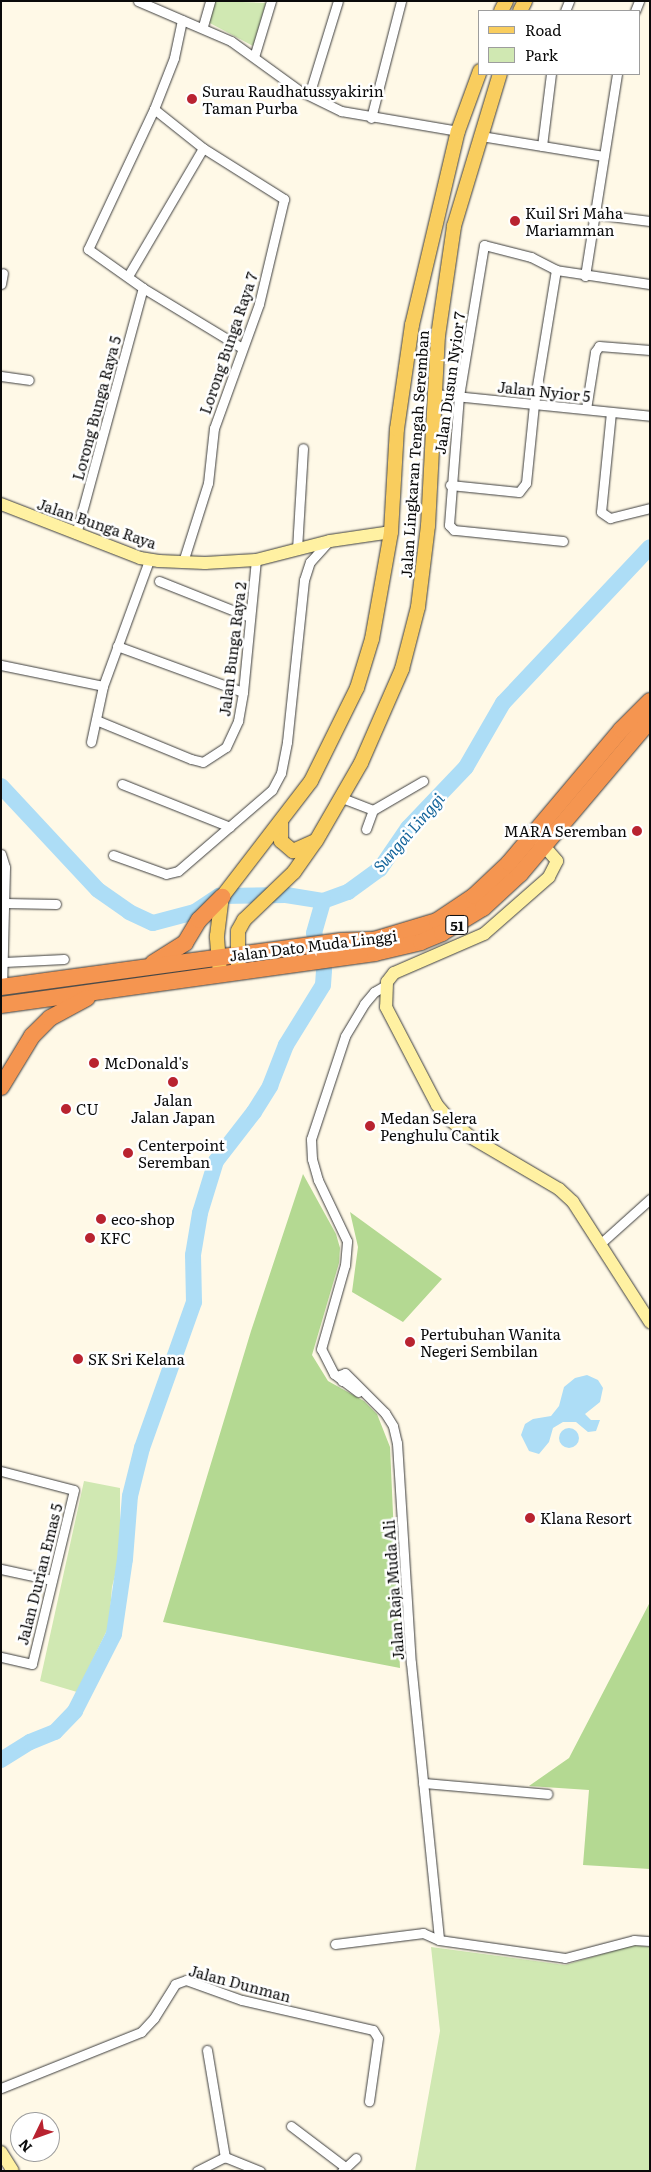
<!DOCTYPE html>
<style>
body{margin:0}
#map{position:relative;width:651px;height:2172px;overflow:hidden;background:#fff9e7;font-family:Literata,serif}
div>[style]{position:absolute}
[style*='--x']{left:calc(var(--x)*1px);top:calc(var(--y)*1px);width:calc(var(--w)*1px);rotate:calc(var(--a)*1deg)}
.green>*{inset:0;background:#d0e8b2}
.forest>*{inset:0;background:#b4d992}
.water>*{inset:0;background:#adddf6}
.round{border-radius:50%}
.river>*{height:16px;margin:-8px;padding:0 8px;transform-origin:8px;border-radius:8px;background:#adddf6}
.roads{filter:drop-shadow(0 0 1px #3d3d3d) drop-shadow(0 0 1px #3d3d3d)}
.street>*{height:9px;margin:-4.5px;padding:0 4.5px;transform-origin:4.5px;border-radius:4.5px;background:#fff}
.secondary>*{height:12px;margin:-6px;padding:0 6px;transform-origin:6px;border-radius:6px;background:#fff1a2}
.primary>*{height:14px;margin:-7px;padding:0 7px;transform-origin:7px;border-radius:7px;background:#f9cd5e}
.highway>*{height:16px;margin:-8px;padding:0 8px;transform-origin:8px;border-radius:8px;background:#f59550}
.dots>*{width:14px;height:14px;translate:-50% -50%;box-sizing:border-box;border:2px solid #fff;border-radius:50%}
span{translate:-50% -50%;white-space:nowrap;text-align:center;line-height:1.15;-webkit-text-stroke:5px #fff;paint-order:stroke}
.shield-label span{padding:1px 4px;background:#fff;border:1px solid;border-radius:4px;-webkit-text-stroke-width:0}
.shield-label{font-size:14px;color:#0a0a0a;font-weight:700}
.poi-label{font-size:15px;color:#0a0a0a}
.left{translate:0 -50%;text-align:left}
.right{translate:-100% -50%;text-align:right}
.street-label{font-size:15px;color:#0a0a0a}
.water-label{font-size:16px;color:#15659b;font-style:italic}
.frame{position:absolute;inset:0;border:2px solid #0a0a0a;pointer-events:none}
.legend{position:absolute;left:478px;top:10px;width:162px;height:65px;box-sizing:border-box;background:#fff;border:1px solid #9d9d9d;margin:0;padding:6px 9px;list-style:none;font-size:15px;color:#0a0a0a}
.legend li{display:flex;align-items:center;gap:10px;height:25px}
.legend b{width:25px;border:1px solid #9d9d9d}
.north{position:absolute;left:10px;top:2112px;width:50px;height:50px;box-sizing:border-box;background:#fff;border:1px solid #9d9d9d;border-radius:50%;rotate:228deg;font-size:14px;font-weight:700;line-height:20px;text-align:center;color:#0a0a0a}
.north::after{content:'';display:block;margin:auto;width:18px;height:22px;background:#b92330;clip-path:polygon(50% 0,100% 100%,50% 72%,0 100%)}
</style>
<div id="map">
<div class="green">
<div style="clip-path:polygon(213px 1px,266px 3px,253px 46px,206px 21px)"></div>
<div style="clip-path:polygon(84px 1481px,120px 1488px,120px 1556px,112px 1587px,109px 1626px,77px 1692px,40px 1681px)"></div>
<div style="clip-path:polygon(633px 1945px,650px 1947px,650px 2171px,415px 2171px,440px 2031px,431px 1947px,565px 1965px)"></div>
</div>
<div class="forest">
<div style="clip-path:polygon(303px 1174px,336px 1234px,340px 1248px,339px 1263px,312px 1355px,328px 1381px,364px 1401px,377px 1414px,390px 1447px,400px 1668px,163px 1622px,251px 1331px)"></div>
<div style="clip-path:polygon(350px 1212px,442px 1279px,403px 1322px,352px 1292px,358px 1247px)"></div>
<div style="clip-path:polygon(650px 1602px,650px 1869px,583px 1865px,589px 1790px,529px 1786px,569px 1758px)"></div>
</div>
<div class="water">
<div style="clip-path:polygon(587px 1375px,598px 1380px,603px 1388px,600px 1402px,585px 1414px,591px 1420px,600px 1420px,596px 1431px,588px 1432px,576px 1422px,563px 1422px,553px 1428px,549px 1442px,539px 1454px,529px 1451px,521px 1435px,525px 1424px,533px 1419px,551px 1416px,559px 1406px,564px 1387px,575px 1378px)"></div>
<div class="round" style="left:559px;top:1428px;width:20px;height:20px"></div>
</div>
<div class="river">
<div style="--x:1;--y:786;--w:142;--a:47"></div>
<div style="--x:98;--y:890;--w:38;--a:35"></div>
<div style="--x:129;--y:912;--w:26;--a:25"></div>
<div style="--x:153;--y:923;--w:43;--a:-14.7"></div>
<div style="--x:195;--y:912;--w:29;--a:-34"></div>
<div style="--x:219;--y:896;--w:67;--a:-0.9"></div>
<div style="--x:286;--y:895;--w:37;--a:9"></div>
<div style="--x:323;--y:901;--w:27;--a:-20"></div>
<div style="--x:348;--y:892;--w:39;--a:-36"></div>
<div style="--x:380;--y:869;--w:50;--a:-55.7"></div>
<div style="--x:408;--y:828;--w:84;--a:-46.4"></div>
<div style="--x:466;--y:767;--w:74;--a:-60"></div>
<div style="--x:503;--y:703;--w:214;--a:-46.7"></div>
<div style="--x:1;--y:1760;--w:34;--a:-32"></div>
<div style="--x:30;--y:1742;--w:27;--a:-22"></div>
<div style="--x:55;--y:1732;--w:29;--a:-46"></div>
<div style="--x:75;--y:1711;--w:86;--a:-63.1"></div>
<div style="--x:114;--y:1634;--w:76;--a:-81.7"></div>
<div style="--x:125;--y:1559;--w:63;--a:-85.5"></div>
<div style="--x:130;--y:1496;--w:49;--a:-76"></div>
<div style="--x:142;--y:1448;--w:155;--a:-70.4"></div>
<div style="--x:194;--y:1302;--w:47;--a:-91.2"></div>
<div style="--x:193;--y:1255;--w:43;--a:-80.5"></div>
<div style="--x:200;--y:1213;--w:54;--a:-72.9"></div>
<div style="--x:216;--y:1161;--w:62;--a:-52.2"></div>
<div style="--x:254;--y:1112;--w:31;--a:-58"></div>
<div style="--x:270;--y:1086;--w:44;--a:-68.7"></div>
<div style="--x:286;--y:1045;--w:70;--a:-58.3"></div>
<div style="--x:323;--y:985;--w:15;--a:-86"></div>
<div style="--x:324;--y:970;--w:38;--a:-105"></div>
<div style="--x:314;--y:933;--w:33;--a:-74"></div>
</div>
<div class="roads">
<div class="street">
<div style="--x:138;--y:1;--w:101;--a:23.3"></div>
<div style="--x:231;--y:41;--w:85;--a:35.9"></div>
<div style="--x:300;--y:91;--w:46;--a:26"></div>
<div style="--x:341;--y:111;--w:119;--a:9.7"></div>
<div style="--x:565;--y:11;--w:11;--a:-68"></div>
<div style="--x:635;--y:11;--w:11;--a:-68"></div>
<div style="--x:182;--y:20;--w:39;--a:102"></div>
<div style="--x:174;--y:58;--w:55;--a:111.4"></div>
<div style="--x:154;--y:109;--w:155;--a:115.2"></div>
<div style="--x:88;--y:249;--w:67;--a:35.3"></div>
<div style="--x:143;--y:288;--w:116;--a:31.2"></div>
<div style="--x:203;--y:26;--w:26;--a:-74"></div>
<div style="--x:254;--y:57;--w:59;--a:-73.1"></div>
<div style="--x:309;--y:95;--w:98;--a:-72.9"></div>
<div style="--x:154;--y:109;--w:63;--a:38.5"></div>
<div style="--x:203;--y:148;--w:96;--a:32.2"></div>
<div style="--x:284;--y:199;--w:108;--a:103.4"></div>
<div style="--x:259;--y:304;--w:132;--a:109.9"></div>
<div style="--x:214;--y:428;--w:55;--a:96.2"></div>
<div style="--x:208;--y:483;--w:83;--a:107.6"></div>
<div style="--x:371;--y:118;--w:121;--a:-75.6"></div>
<div style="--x:481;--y:136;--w:124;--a:9.3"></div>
<div style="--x:542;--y:146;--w:73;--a:-82.9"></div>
<div style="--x:594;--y:214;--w:56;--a:7.1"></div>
<div style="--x:128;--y:276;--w:148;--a:-59.6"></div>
<div style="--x:585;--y:276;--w:205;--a:-81"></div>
<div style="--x:1;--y:284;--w:11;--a:-80"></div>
<div style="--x:1;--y:376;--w:28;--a:8"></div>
<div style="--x:435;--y:394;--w:216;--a:5.8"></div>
<div style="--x:586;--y:409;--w:58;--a:-81"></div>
<div style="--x:595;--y:352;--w:7;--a:-56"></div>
<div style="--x:599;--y:346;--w:51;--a:4.5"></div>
<div style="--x:611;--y:412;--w:100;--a:95.7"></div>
<div style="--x:601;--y:512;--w:11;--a:34"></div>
<div style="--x:610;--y:518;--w:41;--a:-14"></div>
<div style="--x:450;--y:485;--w:69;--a:5.8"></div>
<div style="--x:519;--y:492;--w:11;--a:-52"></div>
<div style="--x:526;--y:483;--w:79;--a:-84.2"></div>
<div style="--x:534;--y:404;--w:136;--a:-80.7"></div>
<div style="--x:76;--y:534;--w:255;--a:-74.8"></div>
<div style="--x:563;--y:541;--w:110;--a:-174.2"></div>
<div style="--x:454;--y:530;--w:7;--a:-135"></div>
<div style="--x:449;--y:525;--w:129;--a:-85.6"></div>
<div style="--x:459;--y:396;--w:153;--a:-80.6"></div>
<div style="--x:484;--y:245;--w:49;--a:14.3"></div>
<div style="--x:531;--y:257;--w:28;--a:27"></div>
<div style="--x:556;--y:270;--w:95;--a:8.5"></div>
<div style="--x:297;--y:549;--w:101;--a:-86.6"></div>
<div style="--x:159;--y:581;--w:98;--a:21.6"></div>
<div style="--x:117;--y:646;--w:134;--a:20.1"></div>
<div style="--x:1;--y:665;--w:104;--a:11.6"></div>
<div style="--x:96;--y:720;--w:103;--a:22.3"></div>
<div style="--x:191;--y:759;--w:12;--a:14"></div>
<div style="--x:203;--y:762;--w:27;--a:-33"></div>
<div style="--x:226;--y:747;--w:29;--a:-65"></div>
<div style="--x:238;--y:721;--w:29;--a:-80"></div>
<div style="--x:243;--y:692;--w:133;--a:-84.4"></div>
<div style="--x:91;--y:742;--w:57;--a:-77.9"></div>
<div style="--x:103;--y:686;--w:134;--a:-69.9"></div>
<div style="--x:122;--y:784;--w:116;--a:21.7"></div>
<div style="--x:342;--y:798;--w:33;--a:21"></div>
<div style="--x:373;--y:810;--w:58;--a:-30.1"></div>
<div style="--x:366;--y:829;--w:20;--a:-70"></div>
<div style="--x:1;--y:854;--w:14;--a:73"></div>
<div style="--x:5;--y:867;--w:120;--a:91.4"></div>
<div style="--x:113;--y:855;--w:56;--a:19.7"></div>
<div style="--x:166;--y:874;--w:12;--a:-14"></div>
<div style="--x:178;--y:871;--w:124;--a:-40.8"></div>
<div style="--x:272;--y:790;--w:19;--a:-62"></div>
<div style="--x:281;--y:773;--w:32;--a:-79"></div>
<div style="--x:287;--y:742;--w:163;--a:-84"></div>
<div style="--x:304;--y:580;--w:19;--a:-72"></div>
<div style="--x:310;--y:562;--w:27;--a:-48"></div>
<div style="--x:5;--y:903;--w:51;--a:1.1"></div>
<div style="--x:4;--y:962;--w:60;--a:-2.9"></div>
<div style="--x:601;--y:1243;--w:66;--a:-41.9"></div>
<div style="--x:342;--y:1381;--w:6;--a:-108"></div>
<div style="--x:340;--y:1375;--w:5;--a:-22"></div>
<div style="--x:345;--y:1373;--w:57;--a:45"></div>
<div style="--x:385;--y:1413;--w:15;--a:58"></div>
<div style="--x:393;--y:1426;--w:17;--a:77"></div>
<div style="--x:397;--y:1443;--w:220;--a:86.4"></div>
<div style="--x:411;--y:1663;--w:278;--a:84.2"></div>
<div style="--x:358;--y:1392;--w:30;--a:-143"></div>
<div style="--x:334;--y:1374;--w:28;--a:-117"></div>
<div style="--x:321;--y:1349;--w:87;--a:-74.1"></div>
<div style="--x:345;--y:1265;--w:24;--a:-85"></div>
<div style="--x:347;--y:1241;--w:68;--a:-115.4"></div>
<div style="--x:318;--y:1180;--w:22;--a:-106"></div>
<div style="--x:312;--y:1159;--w:20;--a:-93"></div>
<div style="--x:311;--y:1139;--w:108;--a:-71.7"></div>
<div style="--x:345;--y:1036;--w:37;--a:-59"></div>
<div style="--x:364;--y:1004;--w:16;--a:-50"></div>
<div style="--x:374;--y:992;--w:14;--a:-30"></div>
<div style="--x:1;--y:1471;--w:75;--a:14.6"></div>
<div style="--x:74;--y:1490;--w:179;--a:103.6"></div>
<div style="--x:32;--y:1664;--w:32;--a:-167"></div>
<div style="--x:1;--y:1569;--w:52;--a:12.2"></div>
<div style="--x:423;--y:1783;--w:125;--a:5"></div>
<div style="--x:335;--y:1944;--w:89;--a:-7.1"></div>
<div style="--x:423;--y:1933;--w:17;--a:24"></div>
<div style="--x:439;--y:1940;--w:127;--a:8.1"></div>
<div style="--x:565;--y:1958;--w:71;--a:-14.6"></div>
<div style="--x:634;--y:1940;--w:16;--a:4"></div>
<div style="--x:207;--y:2050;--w:109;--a:80.5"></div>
<div style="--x:1;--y:2088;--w:151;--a:-21.8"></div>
<div style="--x:141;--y:2032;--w:19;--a:-47"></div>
<div style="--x:154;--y:2018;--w:40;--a:-58"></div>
<div style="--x:175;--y:1984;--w:12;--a:-20"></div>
<div style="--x:186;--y:1980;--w:59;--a:19.7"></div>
<div style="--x:242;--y:2000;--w:134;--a:12.9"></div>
<div style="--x:373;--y:2030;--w:9;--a:58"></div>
<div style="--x:378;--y:2038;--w:64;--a:98.1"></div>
<div style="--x:291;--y:2126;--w:68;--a:37.2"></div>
<div style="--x:197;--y:2171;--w:31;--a:-27"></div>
<div style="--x:225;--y:2157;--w:38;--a:22"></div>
<div style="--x:342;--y:2171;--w:19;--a:-43"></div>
</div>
<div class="secondary">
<div style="--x:1;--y:504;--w:149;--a:21.2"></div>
<div style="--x:140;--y:558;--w:19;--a:9"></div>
<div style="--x:159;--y:561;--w:46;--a:2.5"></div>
<div style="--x:205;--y:563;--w:51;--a:-3.4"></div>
<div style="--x:256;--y:560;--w:76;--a:-14.4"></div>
<div style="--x:330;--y:541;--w:62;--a:-8.4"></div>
<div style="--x:538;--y:839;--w:29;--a:49"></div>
<div style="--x:557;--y:861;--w:18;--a:117"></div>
<div style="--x:549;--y:877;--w:86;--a:138.8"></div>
<div style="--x:484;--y:934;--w:98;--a:156.6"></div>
<div style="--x:394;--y:973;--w:11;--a:128"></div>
<div style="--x:387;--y:982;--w:25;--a:92"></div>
<div style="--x:386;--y:1007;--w:110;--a:62.5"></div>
<div style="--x:437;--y:1105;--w:20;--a:49"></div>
<div style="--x:450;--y:1120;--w:28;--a:39"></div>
<div style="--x:472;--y:1138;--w:101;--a:30.4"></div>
<div style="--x:559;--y:1189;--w:19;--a:43"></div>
<div style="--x:573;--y:1202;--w:143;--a:57.3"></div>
<div style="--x:1;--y:2152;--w:22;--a:58"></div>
</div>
<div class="primary">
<div style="--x:501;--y:11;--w:11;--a:-63"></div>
<div style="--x:520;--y:11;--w:11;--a:-63"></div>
<div style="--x:281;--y:822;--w:19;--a:90"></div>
<div style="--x:281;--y:841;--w:16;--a:40"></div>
<div style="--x:293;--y:851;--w:24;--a:-24"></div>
<div style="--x:238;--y:966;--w:35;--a:-90"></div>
<div style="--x:238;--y:931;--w:13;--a:-61"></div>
<div style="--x:244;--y:920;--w:69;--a:-43.8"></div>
<div style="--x:294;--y:872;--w:38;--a:-55"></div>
<div style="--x:316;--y:841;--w:90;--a:-60"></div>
<div style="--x:361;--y:763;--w:103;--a:-66.4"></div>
<div style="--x:402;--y:669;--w:64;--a:-75.5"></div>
<div style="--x:418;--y:607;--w:82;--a:-83"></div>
<div style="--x:428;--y:526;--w:190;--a:-87"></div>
<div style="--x:438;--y:336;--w:111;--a:-81.7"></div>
<div style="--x:454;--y:226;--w:159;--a:-73.2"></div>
<div style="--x:220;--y:973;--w:37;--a:-95"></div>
<div style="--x:217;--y:936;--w:39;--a:-83"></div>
<div style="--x:222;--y:897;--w:146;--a:-52.5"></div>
<div style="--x:311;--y:781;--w:104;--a:-63.7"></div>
<div style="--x:357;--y:688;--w:51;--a:-73"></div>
<div style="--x:372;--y:639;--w:109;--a:-79.9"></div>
<div style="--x:391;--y:532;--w:103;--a:-86.7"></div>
<div style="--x:397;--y:429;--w:105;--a:-81.8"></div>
<div style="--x:412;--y:325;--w:199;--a:-76.7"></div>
<div style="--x:458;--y:131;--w:64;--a:-69.9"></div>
</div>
<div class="highway">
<div style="--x:153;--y:963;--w:38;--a:-32"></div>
<div style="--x:185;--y:943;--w:27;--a:-59"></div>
<div style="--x:199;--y:920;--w:33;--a:-45"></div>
<div style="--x:1;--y:987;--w:343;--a:-7.7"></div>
<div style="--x:341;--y:941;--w:33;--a:-2"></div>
<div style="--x:374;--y:940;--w:66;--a:-16.8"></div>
<div style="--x:437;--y:921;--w:45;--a:-34"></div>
<div style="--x:474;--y:896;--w:48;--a:-43.3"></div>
<div style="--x:509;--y:863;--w:174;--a:-49.9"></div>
<div style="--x:621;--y:730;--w:41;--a:-45"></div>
<div style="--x:1;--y:1005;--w:378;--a:-7.9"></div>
<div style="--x:375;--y:953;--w:47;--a:-13.4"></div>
<div style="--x:421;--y:942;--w:23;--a:-23"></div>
<div style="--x:442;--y:933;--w:48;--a:-31.4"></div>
<div style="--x:483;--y:908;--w:50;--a:-42.6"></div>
<div style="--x:520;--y:874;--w:202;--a:-49.8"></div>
<div style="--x:1;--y:1087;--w:60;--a:-58.7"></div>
<div style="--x:32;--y:1036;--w:25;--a:-45"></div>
<div style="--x:50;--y:1018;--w:42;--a:-28.4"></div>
</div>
</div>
<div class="dots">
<div style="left:192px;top:99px;background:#b92330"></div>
<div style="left:515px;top:221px;background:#b92330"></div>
<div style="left:637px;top:831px;background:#b92330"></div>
<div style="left:94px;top:1063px;background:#b92330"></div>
<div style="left:173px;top:1082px;background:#b92330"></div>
<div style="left:66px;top:1109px;background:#b92330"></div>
<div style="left:370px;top:1126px;background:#b92330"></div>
<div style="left:128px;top:1153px;background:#b92330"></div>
<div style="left:101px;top:1219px;background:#b92330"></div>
<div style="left:90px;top:1238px;background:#b92330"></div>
<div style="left:410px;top:1342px;background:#b92330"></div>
<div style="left:78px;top:1359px;background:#b92330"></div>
<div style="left:530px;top:1518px;background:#b92330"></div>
</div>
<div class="shield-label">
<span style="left:457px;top:925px">51</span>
</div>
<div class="poi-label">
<span class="left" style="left:202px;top:99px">Surau Raudhatussyakirin<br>Taman Purba</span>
<span class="left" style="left:525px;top:221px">Kuil Sri Maha<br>Mariamman</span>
<span class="right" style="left:627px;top:831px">MARA Seremban</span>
<span class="left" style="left:104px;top:1063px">McDonald's</span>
<span style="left:173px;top:1108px">Jalan<br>Jalan Japan</span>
<span class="left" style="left:76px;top:1109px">CU</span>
<span class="left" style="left:380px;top:1126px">Medan Selera<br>Penghulu Cantik</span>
<span class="left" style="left:138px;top:1153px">Centerpoint<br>Seremban</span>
<span class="left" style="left:111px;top:1219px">eco-shop</span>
<span class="left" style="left:100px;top:1238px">KFC</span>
<span class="left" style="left:420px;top:1342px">Pertubuhan Wanita<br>Negeri Sembilan</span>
<span class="left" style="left:88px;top:1359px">SK Sri Kelana</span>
<span class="left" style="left:540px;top:1518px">Klana Resort</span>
</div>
<div class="street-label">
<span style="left:228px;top:343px;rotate:-71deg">Lorong Bunga Raya 7</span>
<span style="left:449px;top:383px;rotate:-82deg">Jalan Dusun Nyior 7</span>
<span style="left:544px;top:391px;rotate:6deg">Jalan Nyior 5</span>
<span style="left:96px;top:408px;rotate:-75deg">Lorong Bunga Raya 5</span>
<span style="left:414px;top:454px;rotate:-86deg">Jalan Lingkaran Tengah Seremban</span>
<span style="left:97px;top:523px;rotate:19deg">Jalan Bunga Raya</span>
<span style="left:232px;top:649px;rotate:-83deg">Jalan Bunga Raya 2</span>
<span style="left:313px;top:945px;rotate:-7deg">Jalan Dato Muda Linggi</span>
<span style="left:39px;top:1574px;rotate:-76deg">Jalan Durian Emas 5</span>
<span style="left:393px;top:1590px;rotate:-94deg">Jalan Raja Muda Ali</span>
<span style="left:240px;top:1983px;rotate:15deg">Jalan Dunman</span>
</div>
<div class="water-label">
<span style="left:408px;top:832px;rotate:-49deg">Sungai Linggi</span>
</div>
<div class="frame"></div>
<ul class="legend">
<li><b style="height:6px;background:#f9cd5e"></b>Road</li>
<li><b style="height:14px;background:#d0e8b2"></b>Park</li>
</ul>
<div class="north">N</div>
</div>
